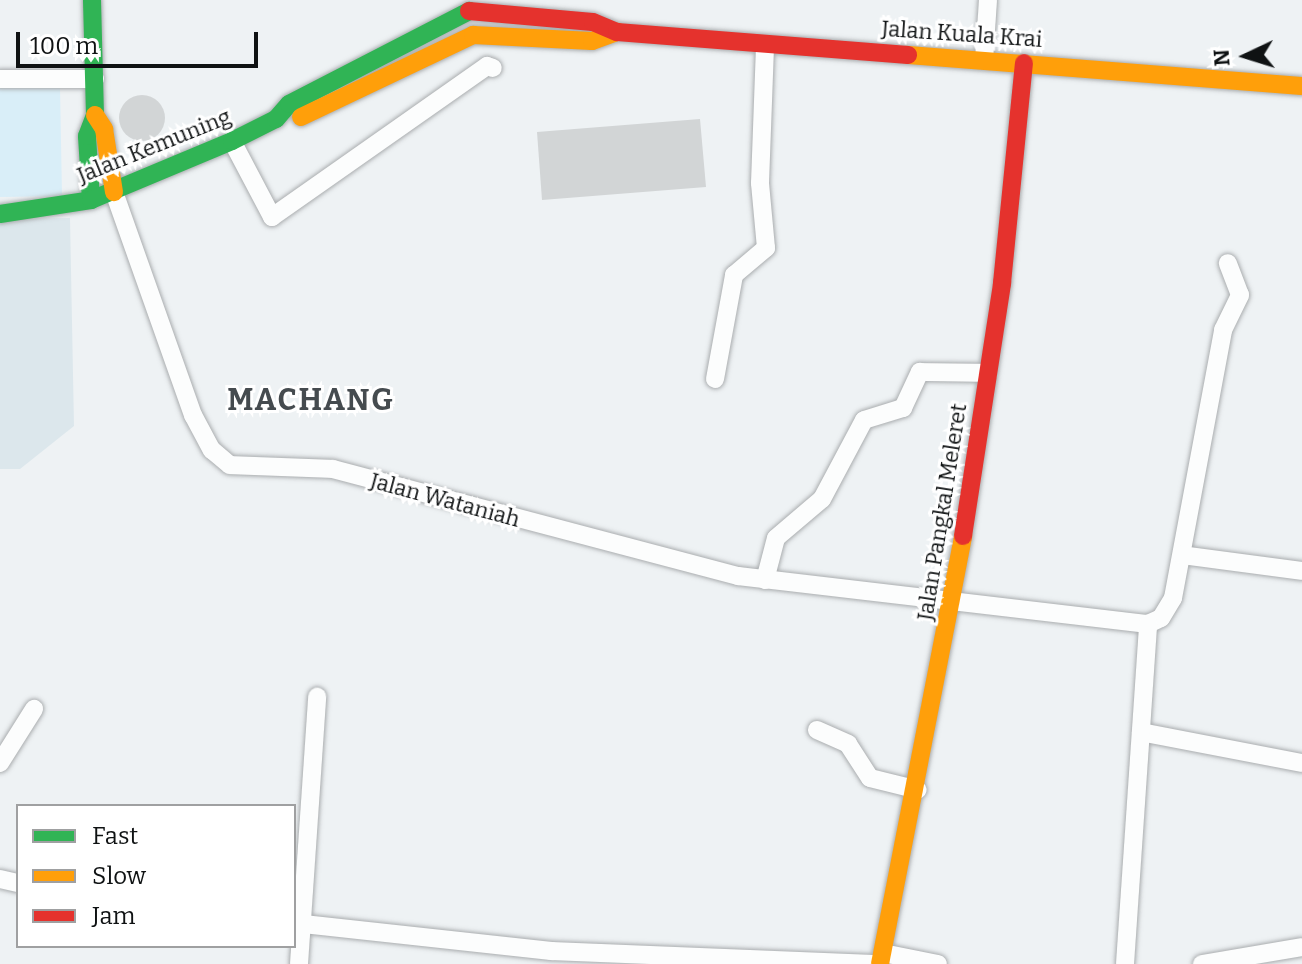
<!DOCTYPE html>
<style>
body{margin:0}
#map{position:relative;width:1302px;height:964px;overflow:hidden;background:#eef2f4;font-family:Bitter,serif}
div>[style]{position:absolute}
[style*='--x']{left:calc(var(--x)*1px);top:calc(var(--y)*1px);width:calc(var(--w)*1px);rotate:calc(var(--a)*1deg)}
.built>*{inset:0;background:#dce7ec}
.green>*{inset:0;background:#d9eef8}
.building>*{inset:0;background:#d2d5d6}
.round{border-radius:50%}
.roads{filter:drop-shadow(0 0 2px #aaadaf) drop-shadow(0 0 2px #aaadaf)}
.street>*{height:18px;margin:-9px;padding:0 9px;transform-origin:9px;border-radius:9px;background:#fcfdfd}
.fast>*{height:18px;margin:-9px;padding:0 9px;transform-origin:9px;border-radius:9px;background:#30b455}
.slow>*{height:18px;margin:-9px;padding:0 9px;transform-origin:9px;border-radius:9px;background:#ff9f0a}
.jam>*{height:18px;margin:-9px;padding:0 9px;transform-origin:9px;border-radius:9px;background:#e5322d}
span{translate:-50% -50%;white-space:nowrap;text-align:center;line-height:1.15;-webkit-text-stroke:6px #fff;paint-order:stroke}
.street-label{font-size:22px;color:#0f1213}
.district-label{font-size:30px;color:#454b4f;font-weight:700;letter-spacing:2px}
.legend{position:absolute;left:16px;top:804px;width:280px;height:144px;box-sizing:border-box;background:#fff;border:2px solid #9fa0a1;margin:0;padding:10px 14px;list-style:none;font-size:24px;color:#0f1213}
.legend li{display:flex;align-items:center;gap:16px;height:40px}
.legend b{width:40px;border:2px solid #9fa0a1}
.north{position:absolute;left:1206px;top:16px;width:80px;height:80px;-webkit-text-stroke:6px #fff;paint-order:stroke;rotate:266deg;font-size:22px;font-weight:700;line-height:32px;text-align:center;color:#0f1213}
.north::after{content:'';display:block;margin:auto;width:28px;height:36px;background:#0f1213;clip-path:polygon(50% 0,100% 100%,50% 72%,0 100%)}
.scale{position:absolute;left:16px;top:32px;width:242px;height:36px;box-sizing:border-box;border:4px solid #0f1213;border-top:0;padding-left:10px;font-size:24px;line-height:28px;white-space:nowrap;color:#0f1213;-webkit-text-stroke:6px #fff;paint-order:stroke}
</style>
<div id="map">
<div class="built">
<div style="clip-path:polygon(70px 218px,74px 426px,20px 469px,0 469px,0 219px)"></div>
</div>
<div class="green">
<div style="clip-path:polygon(60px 87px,62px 196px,0 197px,0 88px)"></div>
</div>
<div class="building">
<div class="round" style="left:119px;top:95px;width:46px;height:46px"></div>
<div style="clip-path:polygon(700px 119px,706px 187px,542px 200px,537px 132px)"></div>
</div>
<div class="roads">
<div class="street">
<div style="--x:984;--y:60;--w:60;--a:-86.2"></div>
<div style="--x:0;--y:79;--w:95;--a:0"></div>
<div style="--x:232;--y:141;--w:86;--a:62.2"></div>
<div style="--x:272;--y:217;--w:263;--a:-35.1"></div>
<div style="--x:487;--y:66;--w:6;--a:18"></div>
<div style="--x:114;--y:192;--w:237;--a:70.5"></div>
<div style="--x:193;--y:415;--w:40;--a:62"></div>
<div style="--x:212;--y:450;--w:23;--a:40"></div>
<div style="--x:230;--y:465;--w:103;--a:2.2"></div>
<div style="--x:333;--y:469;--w:419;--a:14.8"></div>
<div style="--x:738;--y:576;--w:413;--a:6.7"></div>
<div style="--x:1148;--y:624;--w:14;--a:-25"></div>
<div style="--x:1161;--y:618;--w:23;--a:-59"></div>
<div style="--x:1173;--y:598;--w:273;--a:-79.4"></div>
<div style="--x:1223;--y:330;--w:39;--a:-64"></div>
<div style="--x:1240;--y:295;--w:34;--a:-111"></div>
<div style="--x:715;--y:379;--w:106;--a:-79.6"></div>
<div style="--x:734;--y:275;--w:42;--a:-40.2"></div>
<div style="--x:766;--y:248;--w:65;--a:-95.3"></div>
<div style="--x:760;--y:183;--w:138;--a:-87.9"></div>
<div style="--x:1182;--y:555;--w:121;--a:7.6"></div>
<div style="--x:765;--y:580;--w:43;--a:-75.3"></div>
<div style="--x:776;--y:538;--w:60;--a:-40.3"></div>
<div style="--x:822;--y:499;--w:89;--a:-62"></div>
<div style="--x:864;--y:420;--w:41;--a:-17.1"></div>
<div style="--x:903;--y:408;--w:40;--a:-65"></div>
<div style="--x:920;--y:372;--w:68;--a:0.8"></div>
<div style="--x:817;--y:730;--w:34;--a:24"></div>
<div style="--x:848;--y:744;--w:40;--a:57.1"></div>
<div style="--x:870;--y:778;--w:49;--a:14"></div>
<div style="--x:1141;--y:732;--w:164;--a:10.9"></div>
<div style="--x:0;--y:763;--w:64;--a:-57.8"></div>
<div style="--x:0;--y:879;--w:18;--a:13"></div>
<div style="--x:294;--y:923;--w:259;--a:6.2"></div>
<div style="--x:551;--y:951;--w:329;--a:2.3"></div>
<div style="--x:883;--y:953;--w:56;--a:11.3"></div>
<div style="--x:299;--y:964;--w:268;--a:-86.1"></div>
<div style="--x:1125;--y:964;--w:341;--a:-86.1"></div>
<div style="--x:1202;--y:964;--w:101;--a:-9.6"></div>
</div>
<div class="fast">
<div style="--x:91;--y:200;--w:64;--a:-93.6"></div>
<div style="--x:87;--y:136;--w:22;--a:-69"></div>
<div style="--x:95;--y:115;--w:115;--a:-91.5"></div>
<div style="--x:0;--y:214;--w:92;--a:-8.7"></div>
<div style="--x:91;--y:200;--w:153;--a:-22.7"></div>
<div style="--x:232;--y:141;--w:49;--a:-26.6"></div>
<div style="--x:276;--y:119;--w:20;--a:-49"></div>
<div style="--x:289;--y:104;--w:203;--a:-27.3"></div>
</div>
<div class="slow">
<div style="--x:908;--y:55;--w:395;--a:4.5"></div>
<div style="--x:95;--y:115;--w:17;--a:57"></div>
<div style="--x:104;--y:129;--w:64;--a:81"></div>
<div style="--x:301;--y:117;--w:191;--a:-25.5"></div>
<div style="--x:473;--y:35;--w:119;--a:2.9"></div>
<div style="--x:592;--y:41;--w:27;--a:-20"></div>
<div style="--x:880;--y:964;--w:436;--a:-79"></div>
</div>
<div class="jam">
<div style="--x:469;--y:11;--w:124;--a:5.1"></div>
<div style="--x:593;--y:22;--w:26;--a:23"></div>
<div style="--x:617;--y:32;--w:292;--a:4.5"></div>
<div style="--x:963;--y:536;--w:256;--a:-81.2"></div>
<div style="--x:1002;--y:283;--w:221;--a:-84.3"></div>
</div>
</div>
<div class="street-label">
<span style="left:962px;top:34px;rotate:4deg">Jalan Kuala Krai</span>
<span style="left:154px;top:146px;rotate:-22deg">Jalan Kemuning</span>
<span style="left:445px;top:500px;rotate:15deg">Jalan Wataniah</span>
<span style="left:942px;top:512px;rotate:-81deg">Jalan Pangkal Meleret</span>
</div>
<div class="district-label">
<span style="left:311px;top:400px">MACHANG</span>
</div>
<ul class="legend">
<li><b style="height:10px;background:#30b455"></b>Fast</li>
<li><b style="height:10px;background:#ff9f0a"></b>Slow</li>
<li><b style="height:10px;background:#e5322d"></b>Jam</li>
</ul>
<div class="north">N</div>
<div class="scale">100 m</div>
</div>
